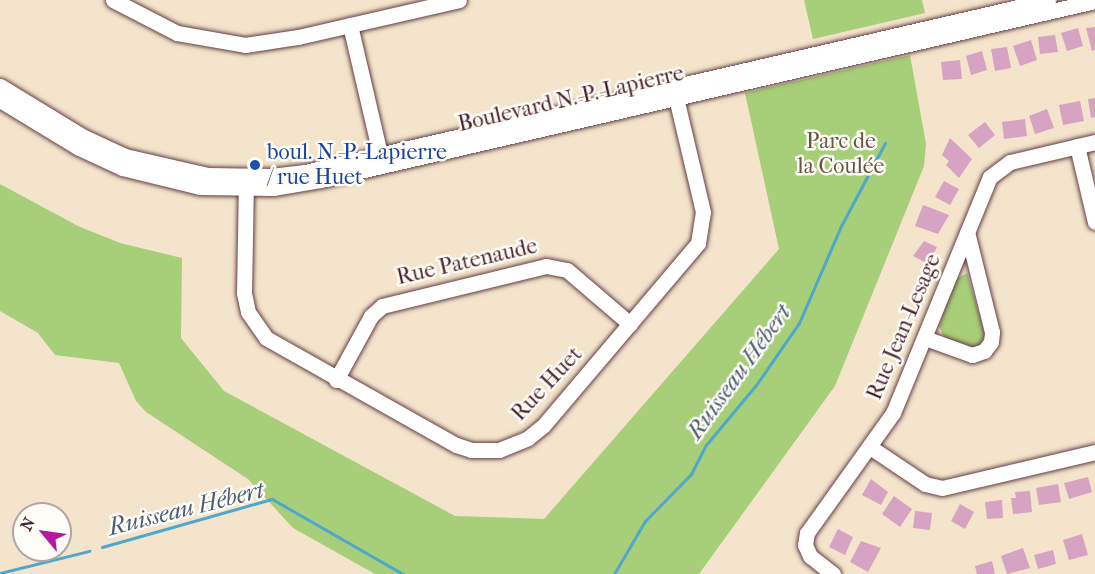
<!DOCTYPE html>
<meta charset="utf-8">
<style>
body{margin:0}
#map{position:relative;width:1095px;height:574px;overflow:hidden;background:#f4e4cb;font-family:"IM FELL French Canon",serif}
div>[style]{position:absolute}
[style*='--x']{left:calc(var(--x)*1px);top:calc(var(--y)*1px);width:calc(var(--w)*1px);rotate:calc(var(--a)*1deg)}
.green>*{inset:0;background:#a7ce79}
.stream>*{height:3px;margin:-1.5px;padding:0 1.5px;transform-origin:1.5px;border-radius:1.5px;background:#4fa7cc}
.building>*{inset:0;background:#d7a3c3}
.roads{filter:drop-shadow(0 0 2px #643d43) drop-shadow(0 0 2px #643d43)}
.minor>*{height:15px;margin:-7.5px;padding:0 7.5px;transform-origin:7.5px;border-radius:7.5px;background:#fff}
.dots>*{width:16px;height:16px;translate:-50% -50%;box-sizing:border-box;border:3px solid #fdfcf7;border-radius:50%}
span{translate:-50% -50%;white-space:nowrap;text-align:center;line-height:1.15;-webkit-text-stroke:5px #fdfcf7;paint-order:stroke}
.street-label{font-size:22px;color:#4a1f2b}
.park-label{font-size:22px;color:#665442}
.transit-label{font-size:22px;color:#164399}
.left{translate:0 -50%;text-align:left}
.water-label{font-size:24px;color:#4c5c73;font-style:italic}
.north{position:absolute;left:12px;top:502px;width:60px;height:60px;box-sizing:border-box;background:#fdfcf7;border:2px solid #b5a4a5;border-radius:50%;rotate:299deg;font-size:16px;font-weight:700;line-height:24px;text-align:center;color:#4a1f2b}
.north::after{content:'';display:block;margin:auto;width:21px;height:27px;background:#b5179e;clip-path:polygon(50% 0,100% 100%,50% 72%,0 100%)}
</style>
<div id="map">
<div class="green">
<div style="clip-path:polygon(804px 0,922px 0,925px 13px,813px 39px)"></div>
<div style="clip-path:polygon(910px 55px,926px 144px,924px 166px,835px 386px,699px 574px,375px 574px,293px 528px,248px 479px,146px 412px,136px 401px,119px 363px,55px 355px,38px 333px,0 311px,0 184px,78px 226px,120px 243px,182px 258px,181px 338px,224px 391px,455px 516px,544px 519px,779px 249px,745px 93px)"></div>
<div style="clip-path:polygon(967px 273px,985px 334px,980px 345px,972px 348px,944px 337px,939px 326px,956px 279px)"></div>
</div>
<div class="stream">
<div style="--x:102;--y:547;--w:177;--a:-15.8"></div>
<div style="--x:272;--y:499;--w:151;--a:29.8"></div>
<div style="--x:0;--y:573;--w:92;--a:-13.9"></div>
<div style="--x:614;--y:574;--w:61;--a:-59.7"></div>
<div style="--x:645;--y:521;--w:66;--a:-45.6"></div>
<div style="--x:691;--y:474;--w:33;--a:-63"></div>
<div style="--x:706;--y:445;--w:78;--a:-50.2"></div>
<div style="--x:756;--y:385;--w:75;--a:-55.3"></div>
<div style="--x:799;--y:323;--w:106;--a:-66.6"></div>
<div style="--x:841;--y:226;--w:94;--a:-62.1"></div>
</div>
<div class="building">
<div style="clip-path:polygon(1095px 27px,1095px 50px,1092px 51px,1086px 28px)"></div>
<div style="clip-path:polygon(1078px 28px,1083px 46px,1067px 51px,1061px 33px)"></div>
<div style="clip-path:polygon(1055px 35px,1058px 52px,1040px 54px,1038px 37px)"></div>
<div style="clip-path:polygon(1031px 40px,1037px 60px,1020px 66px,1013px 46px)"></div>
<div style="clip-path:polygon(1007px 47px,1011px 68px,995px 71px,991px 49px)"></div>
<div style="clip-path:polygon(982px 51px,987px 70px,971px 75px,966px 56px)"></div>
<div style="clip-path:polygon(960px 60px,962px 79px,943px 80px,941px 62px)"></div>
<div style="clip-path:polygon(1095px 98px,1095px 117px,1091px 118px,1088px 99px)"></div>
<div style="clip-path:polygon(1080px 101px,1084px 121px,1063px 125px,1059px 105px)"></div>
<div style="clip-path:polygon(1047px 109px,1054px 128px,1035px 134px,1029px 116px)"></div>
<div style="clip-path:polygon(1025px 119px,1027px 136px,1004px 139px,1002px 122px)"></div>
<div style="clip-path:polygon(985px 122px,995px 135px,979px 148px,968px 135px)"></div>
<div style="clip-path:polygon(950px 138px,972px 159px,959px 178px,946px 165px,949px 161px,942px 155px)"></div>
<div style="clip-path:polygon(944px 181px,959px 189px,950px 205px,935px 197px)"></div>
<div style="clip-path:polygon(923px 205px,949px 215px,938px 234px,915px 226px)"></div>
<div style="clip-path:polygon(924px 241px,937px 247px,928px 264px,913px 256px)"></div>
<div style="clip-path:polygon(1088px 477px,1092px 492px,1069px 499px,1064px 483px)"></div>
<div style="clip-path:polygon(871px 479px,888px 492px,881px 505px,862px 495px)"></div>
<div style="clip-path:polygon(1058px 484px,1061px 502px,1039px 505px,1036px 488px)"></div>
<div style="clip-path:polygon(1030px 491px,1032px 512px,1013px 514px,1011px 498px,1016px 498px,1015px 492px)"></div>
<div style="clip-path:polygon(894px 496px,912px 509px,900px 527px,882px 514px)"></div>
<div style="clip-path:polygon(1002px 500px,1003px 518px,987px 519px,985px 502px)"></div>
<div style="clip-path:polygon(960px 504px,974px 512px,965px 529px,951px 521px)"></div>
<div style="clip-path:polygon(915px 511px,932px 513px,930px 530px,913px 528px)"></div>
<div style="clip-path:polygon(838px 529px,853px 537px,845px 555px,829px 547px)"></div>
<div style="clip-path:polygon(1082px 534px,1088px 555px,1069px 560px,1063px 540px)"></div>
<div style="clip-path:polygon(861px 541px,881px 548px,868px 572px,850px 562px)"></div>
<div style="clip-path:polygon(1023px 548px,1030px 568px,1007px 574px,1001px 556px)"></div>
<div style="clip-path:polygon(1053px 550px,1056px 564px,1038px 569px,1034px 555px)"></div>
<div style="clip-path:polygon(992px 561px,995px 574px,977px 574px,975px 566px)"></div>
</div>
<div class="roads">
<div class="minor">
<div style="--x:113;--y:0;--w:72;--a:27.3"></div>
<div style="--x:177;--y:33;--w:69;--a:10"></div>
<div style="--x:245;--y:45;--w:54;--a:-8.6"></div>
<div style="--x:298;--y:37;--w:165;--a:-12.9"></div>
<div style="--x:350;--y:25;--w:142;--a:76.9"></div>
<div style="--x:0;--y:86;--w:96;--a:31.4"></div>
<div style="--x:82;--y:136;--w:47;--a:24.9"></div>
<div style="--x:125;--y:156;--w:84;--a:13"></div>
<div style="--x:207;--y:175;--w:64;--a:0.9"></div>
<div style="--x:271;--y:176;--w:34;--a:-7"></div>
<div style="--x:305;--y:172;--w:763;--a:-13.03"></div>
<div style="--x:0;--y:100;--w:92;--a:31.3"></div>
<div style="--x:79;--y:148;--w:47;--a:24.9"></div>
<div style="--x:122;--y:168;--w:80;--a:13.7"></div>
<div style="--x:200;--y:187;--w:73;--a:0.8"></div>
<div style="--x:273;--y:188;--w:49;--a:-9.5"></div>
<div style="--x:321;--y:180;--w:794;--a:-13.02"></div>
<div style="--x:1077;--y:146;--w:78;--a:76.7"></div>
<div style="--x:246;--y:179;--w:114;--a:91"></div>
<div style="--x:244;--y:293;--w:19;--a:78"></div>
<div style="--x:248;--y:312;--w:32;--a:55"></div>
<div style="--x:266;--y:338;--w:218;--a:29.4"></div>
<div style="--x:456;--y:445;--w:16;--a:18"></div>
<div style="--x:471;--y:450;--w:28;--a:0"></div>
<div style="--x:499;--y:450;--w:31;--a:-22"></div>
<div style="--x:528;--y:438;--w:19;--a:-39"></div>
<div style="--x:543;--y:426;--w:240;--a:-49.7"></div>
<div style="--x:698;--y:243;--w:31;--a:-81"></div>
<div style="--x:703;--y:212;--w:126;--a:-103.3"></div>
<div style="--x:925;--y:338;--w:50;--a:19.9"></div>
<div style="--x:972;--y:355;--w:13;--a:-18"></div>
<div style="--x:984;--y:351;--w:11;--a:-52"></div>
<div style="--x:991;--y:342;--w:10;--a:-84"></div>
<div style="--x:992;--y:332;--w:103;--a:-104"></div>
<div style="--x:336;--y:380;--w:73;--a:-61.3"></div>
<div style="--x:371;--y:316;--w:15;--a:-42"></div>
<div style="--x:382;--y:306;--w:169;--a:-13.7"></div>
<div style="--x:546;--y:266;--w:21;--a:11"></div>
<div style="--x:567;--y:270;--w:83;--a:40.6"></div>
<div style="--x:870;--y:447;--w:66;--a:33.9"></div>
<div style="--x:925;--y:484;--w:17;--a:13"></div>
<div style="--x:942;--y:488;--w:157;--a:-13.2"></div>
<div style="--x:833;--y:574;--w:29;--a:-142"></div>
<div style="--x:810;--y:556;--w:12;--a:-114"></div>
<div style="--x:805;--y:545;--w:12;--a:-81"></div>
<div style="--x:807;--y:533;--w:148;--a:-54.4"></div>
<div style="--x:893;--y:413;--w:255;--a:-67.7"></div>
<div style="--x:990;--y:177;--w:25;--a:-37"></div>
<div style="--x:1010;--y:162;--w:87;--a:-13.2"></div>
</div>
</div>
<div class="dots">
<div style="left:255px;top:165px;background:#1a4fb4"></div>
</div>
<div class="street-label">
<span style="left:571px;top:99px;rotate:-13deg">Boulevard N.-P.-Lapierre</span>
<span style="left:467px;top:262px;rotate:-13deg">Rue Patenaude</span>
<span style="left:904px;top:327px;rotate:-67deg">Rue Jean-Lesage</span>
<span style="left:547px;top:384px;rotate:-47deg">Rue Huet</span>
</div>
<div class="park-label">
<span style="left:841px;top:154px">Parc de<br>la Coulée</span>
</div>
<div class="transit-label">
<span class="left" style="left:267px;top:165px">boul. N.-P.-Lapierre<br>/ rue Huet</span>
</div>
<div class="water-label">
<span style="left:739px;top:372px;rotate:-54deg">Ruisseau Hébert</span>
<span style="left:186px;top:509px;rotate:-14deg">Ruisseau Hébert</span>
</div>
<div class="north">N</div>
</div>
